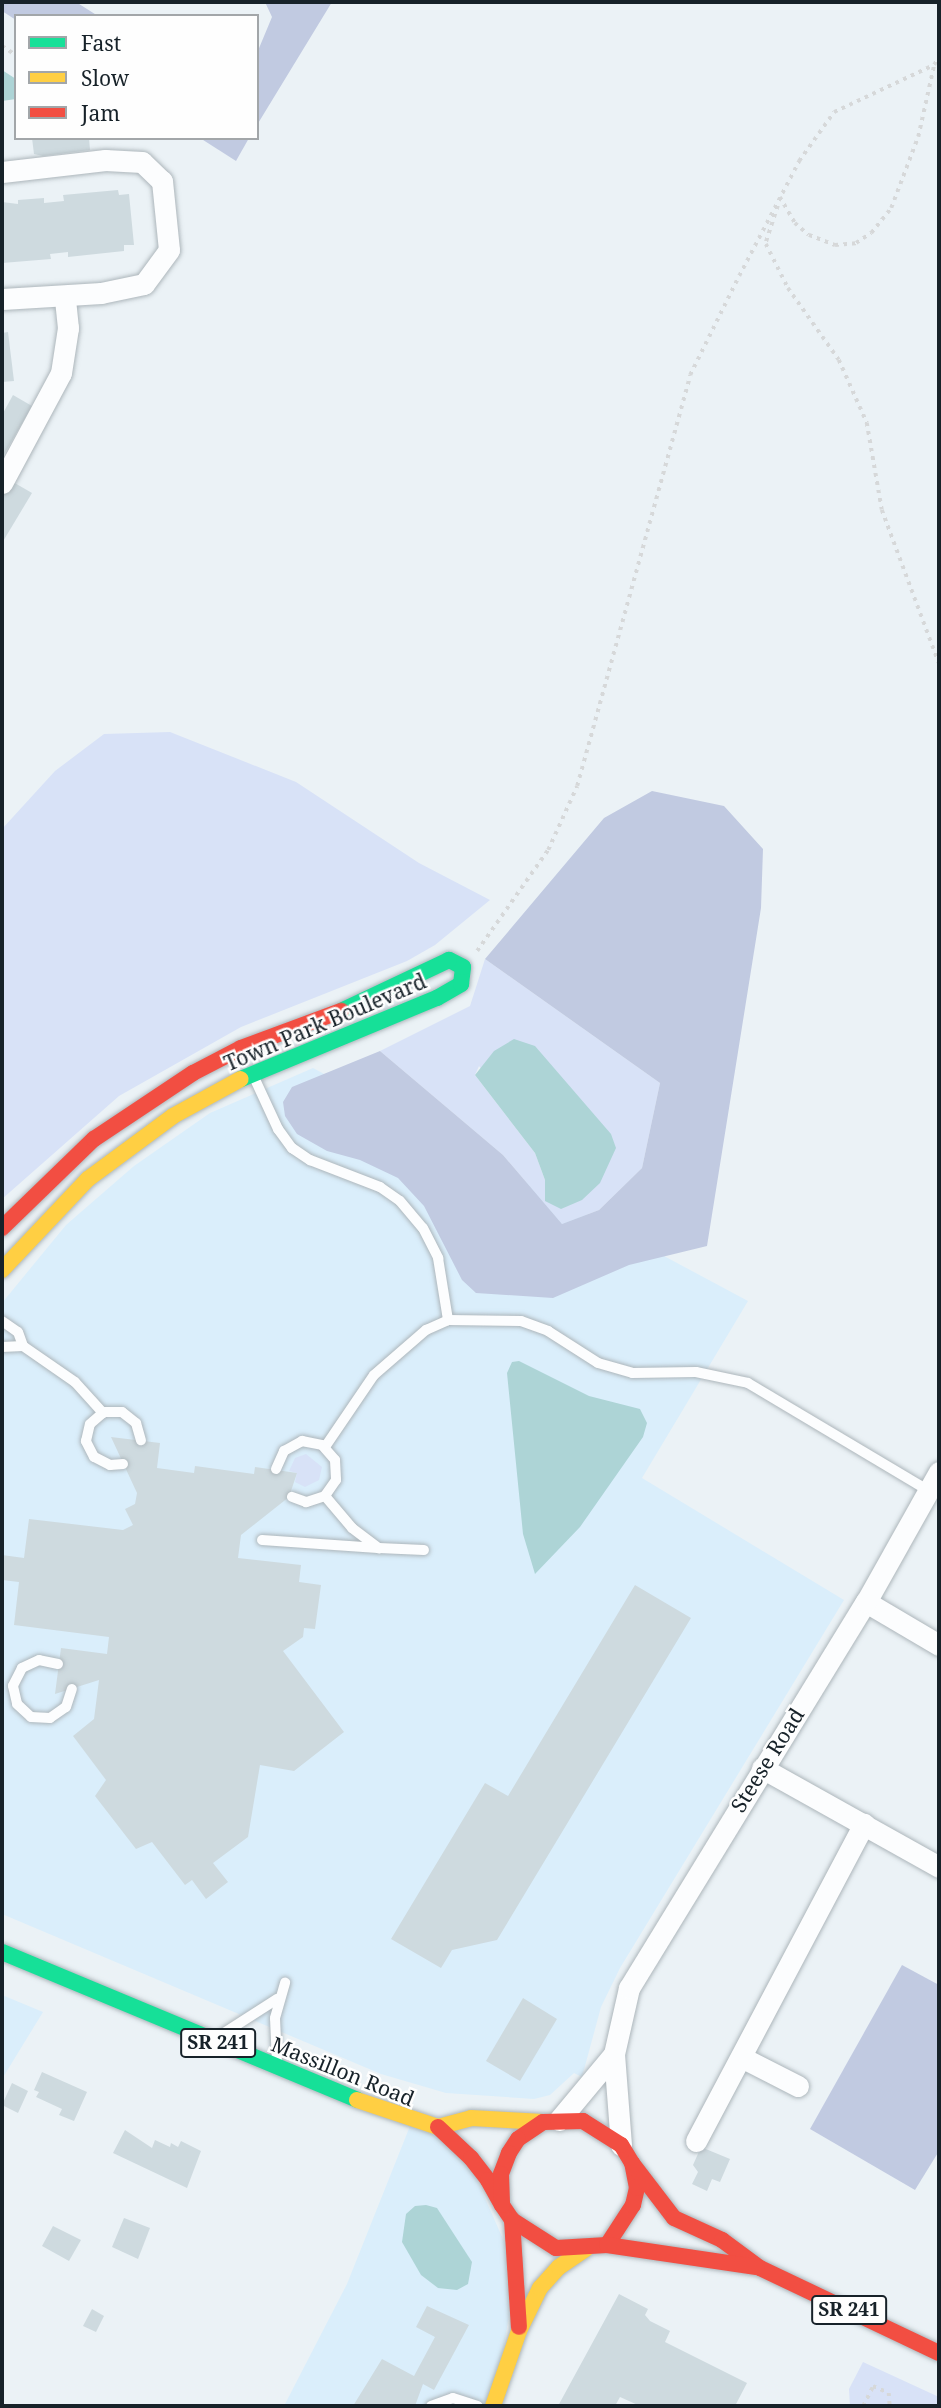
<!DOCTYPE html>
<style>
body{margin:0}
#map{position:relative;width:941px;height:2408px;overflow:hidden;background:#ebf2f6;font-family:"Noto Serif",serif}
div>[style]{position:absolute}
[style*='--x']{left:calc(var(--x)*1px);top:calc(var(--y)*1px);width:calc(var(--w)*1px);rotate:calc(var(--a)*1deg)}
.built>*{inset:0;background:#daeefb}
.green>*{inset:0;background:#d8e2f7}
.forest>*{inset:0;background:#c1cae1}
.water>*{inset:0;background:#add4d6}
.building>*{inset:0;background:#cedadf}
.path>*{height:3.5px;margin-top:-1.75px;transform-origin:0;background:repeating-linear-gradient(90deg,#d6d8d9 0 3.5px,transparent 0 8.5px)}
.roads{filter:drop-shadow(0 0 2px #adb6bb) drop-shadow(0 0 2px #adb6bb)}
.lane>*{height:10px;margin:-5px;padding:0 5px;transform-origin:5px;border-radius:5px;background:#fcfdfe}
.street>*{height:21px;margin:-10.5px;padding:0 10.5px;transform-origin:10.5px;border-radius:10.5px;background:#fcfdfe}
.fast>*{height:16px;margin:-8px;padding:0 8px;transform-origin:8px;border-radius:8px;background:#16e098}
.slow>*{height:16px;margin:-8px;padding:0 8px;transform-origin:8px;border-radius:8px;background:#ffcf43}
.jam>*{height:16px;margin:-8px;padding:0 8px;transform-origin:8px;border-radius:8px;background:#f24e42}
span{translate:-50% -50%;white-space:nowrap;text-align:center;line-height:1.15;-webkit-text-stroke:5px #fefefe;paint-order:stroke}
.shield-label span{padding:2px 5px;background:#fefefe;border:2px solid;border-radius:5px;-webkit-text-stroke-width:0}
.shield-label{font-size:19px;color:#172229;font-weight:700}
.street-label{font-size:21px;color:#172229}
.frame{position:absolute;inset:0;border:4px solid #172229;pointer-events:none}
.legend{position:absolute;left:14px;top:14px;width:245px;height:126px;box-sizing:border-box;background:#fefefe;border:2px solid #a2a6a9;margin:0;padding:9px 12px;list-style:none;font-size:21px;color:#172229}
.legend li{display:flex;align-items:center;gap:14px;height:35px}
.legend b{width:35px;border:2px solid #a2a6a9}
</style>
<div id="map">
<div class="built">
<div style="clip-path:polygon(313px 1068px,748px 1301px,642px 1478px,844px 1600px,620px 1968px,601px 2007px,582px 2077px,574px 2073px,550px 2095px,534px 2099px,446px 2093px,381px 2074px,2px 1914px,2px 1303px,66px 1225px,134px 1166px,210px 1113px)"></div>
<div style="clip-path:polygon(2px 1995px,43px 2012px,2px 2079px)"></div>
<div style="clip-path:polygon(412px 2121px,465px 2153px,517px 2271px,493px 2406px,284px 2406px,347px 2284px)"></div>
</div>
<div class="green">
<div style="clip-path:polygon(170px 732px,296px 782px,419px 863px,490px 900px,435px 945px,407px 961px,241px 1027px,119px 1096px,2px 1199px,2px 829px,55px 771px,104px 734px)"></div>
<div style="clip-path:polygon(evenodd,485px 959px,660px 1083px,642px 1168px,599px 1210px,562px 1224px,503px 1155px,380px 1051px,470px 1006px,485px 959px,479px 1066px,582px 1200px,545px 1180px,535px 1153px,475px 1075px,479px 1066px)"></div>
<div style="clip-path:polygon(306px 1454px,322px 1467px,319px 1480px,305px 1487px,295px 1482px,297px 1473px,289px 1471px,295px 1458px)"></div>
<div style="clip-path:polygon(863px 2362px,939px 2397px,939px 2406px,850px 2406px,849px 2389px)"></div>
</div>
<div class="forest">
<div style="clip-path:polygon(2px 2px,76px 2px,98px 16px,16px 16px,16px 20px,2px 11px)"></div>
<div style="clip-path:polygon(265px 2px,332px 2px,257px 125px,257px 53px,272px 17px)"></div>
<div style="clip-path:polygon(200px 138px,249px 138px,236px 161px)"></div>
<div style="clip-path:polygon(652px 791px,724px 806px,763px 849px,761px 908px,707px 1246px,629px 1265px,553px 1298px,476px 1293px,462px 1280px,424px 1206px,398px 1178px,360px 1160px,327px 1151px,297px 1134px,285px 1116px,283px 1102px,292px 1087px,380px 1051px,503px 1155px,562px 1224px,599px 1210px,642px 1168px,660px 1083px,485px 959px,604px 818px)"></div>
<div style="clip-path:polygon(902px 1965px,939px 1985px,939px 2151px,915px 2190px,810px 2129px)"></div>
</div>
<div class="water">
<div style="clip-path:polygon(2px 70px,16px 79px,16px 99px,2px 101px)"></div>
<div style="clip-path:polygon(514px 1039px,535px 1046px,611px 1134px,616px 1148px,600px 1183px,582px 1200px,561px 1209px,545px 1201px,545px 1180px,535px 1153px,475px 1075px,494px 1051px)"></div>
<div style="clip-path:polygon(519px 1361px,589px 1396px,640px 1409px,647px 1423px,643px 1437px,580px 1527px,535px 1574px,523px 1534px,507px 1373px,512px 1362px)"></div>
<div style="clip-path:polygon(426px 2205px,437px 2208px,472px 2262px,468px 2284px,457px 2290px,438px 2288px,421px 2275px,402px 2242px,406px 2214px,415px 2206px)"></div>
</div>
<div class="building">
<div style="clip-path:polygon(32px 138px,89px 138px,90px 150px,43px 156px,34px 154px)"></div>
<div style="clip-path:polygon(118px 190px,119px 195px,129px 194px,134px 245px,124px 245px,124px 251px,68px 257px,68px 252px,50px 254px,51px 259px,2px 263px,2px 202px,18px 204px,18px 200px,44px 198px,44px 203px,64px 201px,63px 195px)"></div>
<div style="clip-path:polygon(8px 332px,14px 381px,2px 382px,2px 333px)"></div>
<div style="clip-path:polygon(13px 395px,32px 406px,2px 458px,2px 415px)"></div>
<div style="clip-path:polygon(13px 482px,32px 493px,2px 543px,2px 497px)"></div>
<div style="clip-path:polygon(111px 1437px,160px 1443px,157px 1468px,194px 1473px,195px 1466px,254px 1474px,255px 1467px,297px 1473px,289px 1497px,241px 1535px,238px 1558px,301px 1565px,299px 1582px,321px 1585px,315px 1629px,304px 1628px,303px 1637px,283px 1651px,344px 1732px,294px 1771px,260px 1765px,248px 1837px,213px 1863px,228px 1882px,206px 1899px,192px 1880px,185px 1885px,152px 1842px,136px 1849px,95px 1796px,106px 1780px,73px 1736px,94px 1719px,99px 1680px,55px 1694px,61px 1648px,107px 1654px,109px 1637px,14px 1625px,19px 1582px,2px 1580px,2px 1555px,24px 1558px,29px 1519px,123px 1530px,133px 1525px,125px 1509px,135px 1504px,137px 1493px)"></div>
<div style="clip-path:polygon(635px 1585px,691px 1618px,497px 1940px,452px 1950px,441px 1968px,391px 1939px,485px 1783px,508px 1796px)"></div>
<div style="clip-path:polygon(523px 1998px,557px 2019px,520px 2081px,486px 2061px)"></div>
<div style="clip-path:polygon(42px 2072px,87px 2092px,74px 2121px,59px 2115px,62px 2109px,36px 2097px,39px 2092px,34px 2090px)"></div>
<div style="clip-path:polygon(12px 2083px,28px 2091px,18px 2113px,2px 2105px)"></div>
<div style="clip-path:polygon(125px 2130px,152px 2148px,155px 2140px,170px 2147px,171px 2143px,178px 2147px,181px 2141px,201px 2151px,187px 2188px,113px 2153px)"></div>
<div style="clip-path:polygon(701px 2147px,730px 2159px,720px 2182px,712px 2179px,707px 2191px,692px 2184px,698px 2172px,693px 2165px)"></div>
<div style="clip-path:polygon(124px 2218px,150px 2228px,138px 2259px,112px 2247px)"></div>
<div style="clip-path:polygon(53px 2226px,81px 2240px,69px 2261px,42px 2246px)"></div>
<div style="clip-path:polygon(619px 2294px,648px 2309px,645px 2315px,650px 2321px,670px 2331px,665px 2342px,747px 2383px,735px 2406px,640px 2406px,620px 2397px,615px 2406px,558px 2406px)"></div>
<div style="clip-path:polygon(427px 2306px,469px 2325px,434px 2390px,423px 2384px,415px 2406px,353px 2406px,382px 2359px,414px 2376px,435px 2337px,416px 2327px)"></div>
<div style="clip-path:polygon(92px 2309px,104px 2316px,96px 2332px,83px 2326px)"></div>
</div>
<div class="path">
<div style="--x:2;--y:46;--w:17;--a:33"></div>
<div style="--x:780;--y:197;--w:30;--a:60"></div>
<div style="--x:795;--y:223;--w:18;--a:41"></div>
<div style="--x:809;--y:235;--w:28;--a:21"></div>
<div style="--x:835;--y:245;--w:21;--a:-5"></div>
<div style="--x:856;--y:243;--w:18;--a:-34"></div>
<div style="--x:871;--y:233;--w:32;--a:-51"></div>
<div style="--x:891;--y:208;--w:76;--a:-69.2"></div>
<div style="--x:918;--y:137;--w:74;--a:-77.5"></div>
<div style="--x:778;--y:206;--w:40;--a:108"></div>
<div style="--x:766;--y:244;--w:49;--a:63.4"></div>
<div style="--x:788;--y:288;--w:88;--a:54.7"></div>
<div style="--x:839;--y:360;--w:69;--a:66"></div>
<div style="--x:867;--y:423;--w:88;--a:80.2"></div>
<div style="--x:882;--y:510;--w:163;--a:69.6"></div>
<div style="--x:477;--y:951;--w:123;--a:-54.9"></div>
<div style="--x:548;--y:850;--w:70;--a:-65.6"></div>
<div style="--x:577;--y:786;--w:426;--a:-74.6"></div>
<div style="--x:690;--y:375;--w:110;--a:-63.7"></div>
<div style="--x:739;--y:276;--w:130;--a:-62.4"></div>
<div style="--x:799;--y:161;--w:60;--a:-54.5"></div>
<div style="--x:834;--y:112;--w:110;--a:-25.2"></div>
<div style="--x:934;--y:65;--w:10;--a:-61"></div>
<div style="--x:863;--y:2406;--w:22;--a:-63"></div>
<div style="--x:873;--y:2386;--w:17;--a:24"></div>
<div style="--x:889;--y:2393;--w:13;--a:86"></div>
</div>
<div class="roads">
<div class="lane">
<div style="--x:253;--y:1075;--w:60;--a:65.2"></div>
<div style="--x:278;--y:1129;--w:24;--a:54"></div>
<div style="--x:292;--y:1148;--w:22;--a:34"></div>
<div style="--x:310;--y:1160;--w:75;--a:21.1"></div>
<div style="--x:380;--y:1187;--w:24;--a:35"></div>
<div style="--x:400;--y:1201;--w:35;--a:50"></div>
<div style="--x:423;--y:1228;--w:34;--a:63"></div>
<div style="--x:438;--y:1258;--w:63;--a:80.8"></div>
<div style="--x:448;--y:1320;--w:73;--a:0.8"></div>
<div style="--x:521;--y:1321;--w:29;--a:20"></div>
<div style="--x:548;--y:1331;--w:59;--a:32.6"></div>
<div style="--x:598;--y:1363;--w:35;--a:16"></div>
<div style="--x:632;--y:1373;--w:64;--a:-0.9"></div>
<div style="--x:696;--y:1372;--w:53;--a:11.9"></div>
<div style="--x:748;--y:1383;--w:211;--a:30.8"></div>
<div style="--x:2;--y:1321;--w:19;--a:35"></div>
<div style="--x:18;--y:1332;--w:15;--a:70"></div>
<div style="--x:23;--y:1346;--w:63;--a:34.7"></div>
<div style="--x:75;--y:1382;--w:42;--a:47.9"></div>
<div style="--x:2;--y:1347;--w:21;--a:-3"></div>
<div style="--x:325;--y:1447;--w:87;--a:-55.8"></div>
<div style="--x:374;--y:1375;--w:69;--a:-40.9"></div>
<div style="--x:426;--y:1330;--w:24;--a:-24"></div>
<div style="--x:123;--y:1464;--w:13;--a:176"></div>
<div style="--x:110;--y:1465;--w:18;--a:-153"></div>
<div style="--x:94;--y:1457;--w:18;--a:-117"></div>
<div style="--x:86;--y:1441;--w:17;--a:-77"></div>
<div style="--x:90;--y:1424;--w:18;--a:-41"></div>
<div style="--x:104;--y:1412;--w:18;--a:0"></div>
<div style="--x:122;--y:1412;--w:18;--a:38"></div>
<div style="--x:136;--y:1423;--w:18;--a:74"></div>
<div style="--x:276;--y:1469;--w:20;--a:-66"></div>
<div style="--x:284;--y:1451;--w:21;--a:-29"></div>
<div style="--x:302;--y:1441;--w:20;--a:11"></div>
<div style="--x:322;--y:1445;--w:20;--a:49"></div>
<div style="--x:335;--y:1460;--w:20;--a:87"></div>
<div style="--x:336;--y:1480;--w:19;--a:125"></div>
<div style="--x:325;--y:1496;--w:20;--a:162"></div>
<div style="--x:306;--y:1502;--w:15;--a:-160"></div>
<div style="--x:325;--y:1496;--w:42;--a:49.8"></div>
<div style="--x:352;--y:1528;--w:34;--a:37"></div>
<div style="--x:379;--y:1548;--w:45;--a:2.5"></div>
<div style="--x:262;--y:1540;--w:116;--a:3.9"></div>
<div style="--x:58;--y:1664;--w:19;--a:-168"></div>
<div style="--x:39;--y:1660;--w:19;--a:155"></div>
<div style="--x:22;--y:1668;--w:20;--a:117"></div>
<div style="--x:13;--y:1686;--w:18;--a:77"></div>
<div style="--x:17;--y:1704;--w:19;--a:43"></div>
<div style="--x:31;--y:1717;--w:19;--a:3"></div>
<div style="--x:50;--y:1718;--w:19;--a:-35"></div>
<div style="--x:66;--y:1707;--w:19;--a:-72"></div>
<div style="--x:221;--y:2035;--w:67;--a:-32.7"></div>
<div style="--x:277;--y:2062;--w:44;--a:-92.6"></div>
<div style="--x:275;--y:2018;--w:37;--a:-74"></div>
<div style="--x:431;--y:2406;--w:23;--a:-20"></div>
<div style="--x:453;--y:2398;--w:26;--a:18"></div>
</div>
<div class="street">
<div style="--x:2;--y:172;--w:104;--a:-6.6"></div>
<div style="--x:105;--y:160;--w:37;--a:3"></div>
<div style="--x:142;--y:162;--w:28;--a:44"></div>
<div style="--x:162;--y:181;--w:69;--a:84.2"></div>
<div style="--x:169;--y:250;--w:42;--a:126.3"></div>
<div style="--x:144;--y:284;--w:44;--a:168.2"></div>
<div style="--x:101;--y:293;--w:99;--a:176.5"></div>
<div style="--x:2;--y:483;--w:125;--a:-61.8"></div>
<div style="--x:61;--y:373;--w:46;--a:-81.2"></div>
<div style="--x:68;--y:328;--w:31;--a:-96"></div>
<div style="--x:866;--y:1602;--w:85;--a:30.5"></div>
<div style="--x:762;--y:1768;--w:203;--a:29.2"></div>
<div style="--x:741;--y:2057;--w:64;--a:27"></div>
<div style="--x:559;--y:2120;--w:86;--a:-50.2"></div>
<div style="--x:696;--y:2141;--w:359;--a:-62.1"></div>
<div style="--x:621;--y:2145;--w:91;--a:-94.4"></div>
<div style="--x:614;--y:2054;--w:68;--a:-77.2"></div>
<div style="--x:629;--y:1988;--w:453;--a:-58.5"></div>
<div style="--x:866;--y:1602;--w:149;--a:-60.7"></div>
</div>
<div class="fast">
<div style="--x:241;--y:1079;--w:212;--a:-22.5"></div>
<div style="--x:437;--y:998;--w:28;--a:-30"></div>
<div style="--x:461;--y:984;--w:17;--a:-83"></div>
<div style="--x:463;--y:967;--w:16;--a:-153"></div>
<div style="--x:449;--y:960;--w:119;--a:154.7"></div>
<div style="--x:2;--y:1952;--w:385;--a:22.6"></div>
</div>
<div class="slow">
<div style="--x:2;--y:1270;--w:125;--a:-46.6"></div>
<div style="--x:88;--y:1179;--w:106;--a:-36.5"></div>
<div style="--x:173;--y:1116;--w:77;--a:-28.6"></div>
<div style="--x:357;--y:2100;--w:85;--a:18.4"></div>
<div style="--x:438;--y:2127;--w:34;--a:-15"></div>
<div style="--x:471;--y:2118;--w:72;--a:3.2"></div>
<div style="--x:493;--y:2406;--w:79;--a:-70.9"></div>
<div style="--x:519;--y:2331;--w:48;--a:-64"></div>
<div style="--x:540;--y:2288;--w:28;--a:-48"></div>
<div style="--x:559;--y:2267;--w:32;--a:-34"></div>
</div>
<div class="jam">
<div style="--x:2;--y:1228;--w:128;--a:-44.1"></div>
<div style="--x:94;--y:1139;--w:119;--a:-33.7"></div>
<div style="--x:193;--y:1073;--w:54;--a:-27.5"></div>
<div style="--x:241;--y:1048;--w:107;--a:-20.3"></div>
<div style="--x:438;--y:2127;--w:45;--a:43.2"></div>
<div style="--x:471;--y:2158;--w:28;--a:52"></div>
<div style="--x:488;--y:2180;--w:29;--a:61"></div>
<div style="--x:502;--y:2205;--w:18;--a:56"></div>
<div style="--x:512;--y:2220;--w:52;--a:32.5"></div>
<div style="--x:556;--y:2248;--w:51;--a:-3.4"></div>
<div style="--x:607;--y:2245;--w:48;--a:-57"></div>
<div style="--x:633;--y:2205;--w:17;--a:-77"></div>
<div style="--x:637;--y:2188;--w:25;--a:-101"></div>
<div style="--x:632;--y:2163;--w:21;--a:-121"></div>
<div style="--x:621;--y:2145;--w:45;--a:-147.7"></div>
<div style="--x:583;--y:2121;--w:40;--a:178.6"></div>
<div style="--x:543;--y:2122;--w:30;--a:146"></div>
<div style="--x:518;--y:2139;--w:17;--a:123"></div>
<div style="--x:509;--y:2153;--w:22;--a:111"></div>
<div style="--x:501;--y:2174;--w:31;--a:88"></div>
<div style="--x:632;--y:2163;--w:69;--a:52.6"></div>
<div style="--x:674;--y:2218;--w:53;--a:24.6"></div>
<div style="--x:722;--y:2240;--w:47;--a:36.4"></div>
<div style="--x:760;--y:2268;--w:198;--a:25.4"></div>
<div style="--x:512;--y:2220;--w:107;--a:86.3"></div>
<div style="--x:607;--y:2245;--w:151;--a:8.4"></div>
</div>
</div>
<div class="shield-label">
<span style="left:218px;top:2043px">SR 241</span>
<span style="left:849px;top:2310px">SR 241</span>
</div>
<div class="street-label">
<span style="left:325px;top:1022px;rotate:-23deg">Town Park Boulevard</span>
<span style="left:767px;top:1760px;rotate:-58deg">Steese Road</span>
<span style="left:343px;top:2071px;rotate:22deg">Massillon Road</span>
</div>
<div class="frame"></div>
<ul class="legend">
<li><b style="height:9px;background:#16e098"></b>Fast</li>
<li><b style="height:9px;background:#ffcf43"></b>Slow</li>
<li><b style="height:9px;background:#f24e42"></b>Jam</li>
</ul>
</div>
